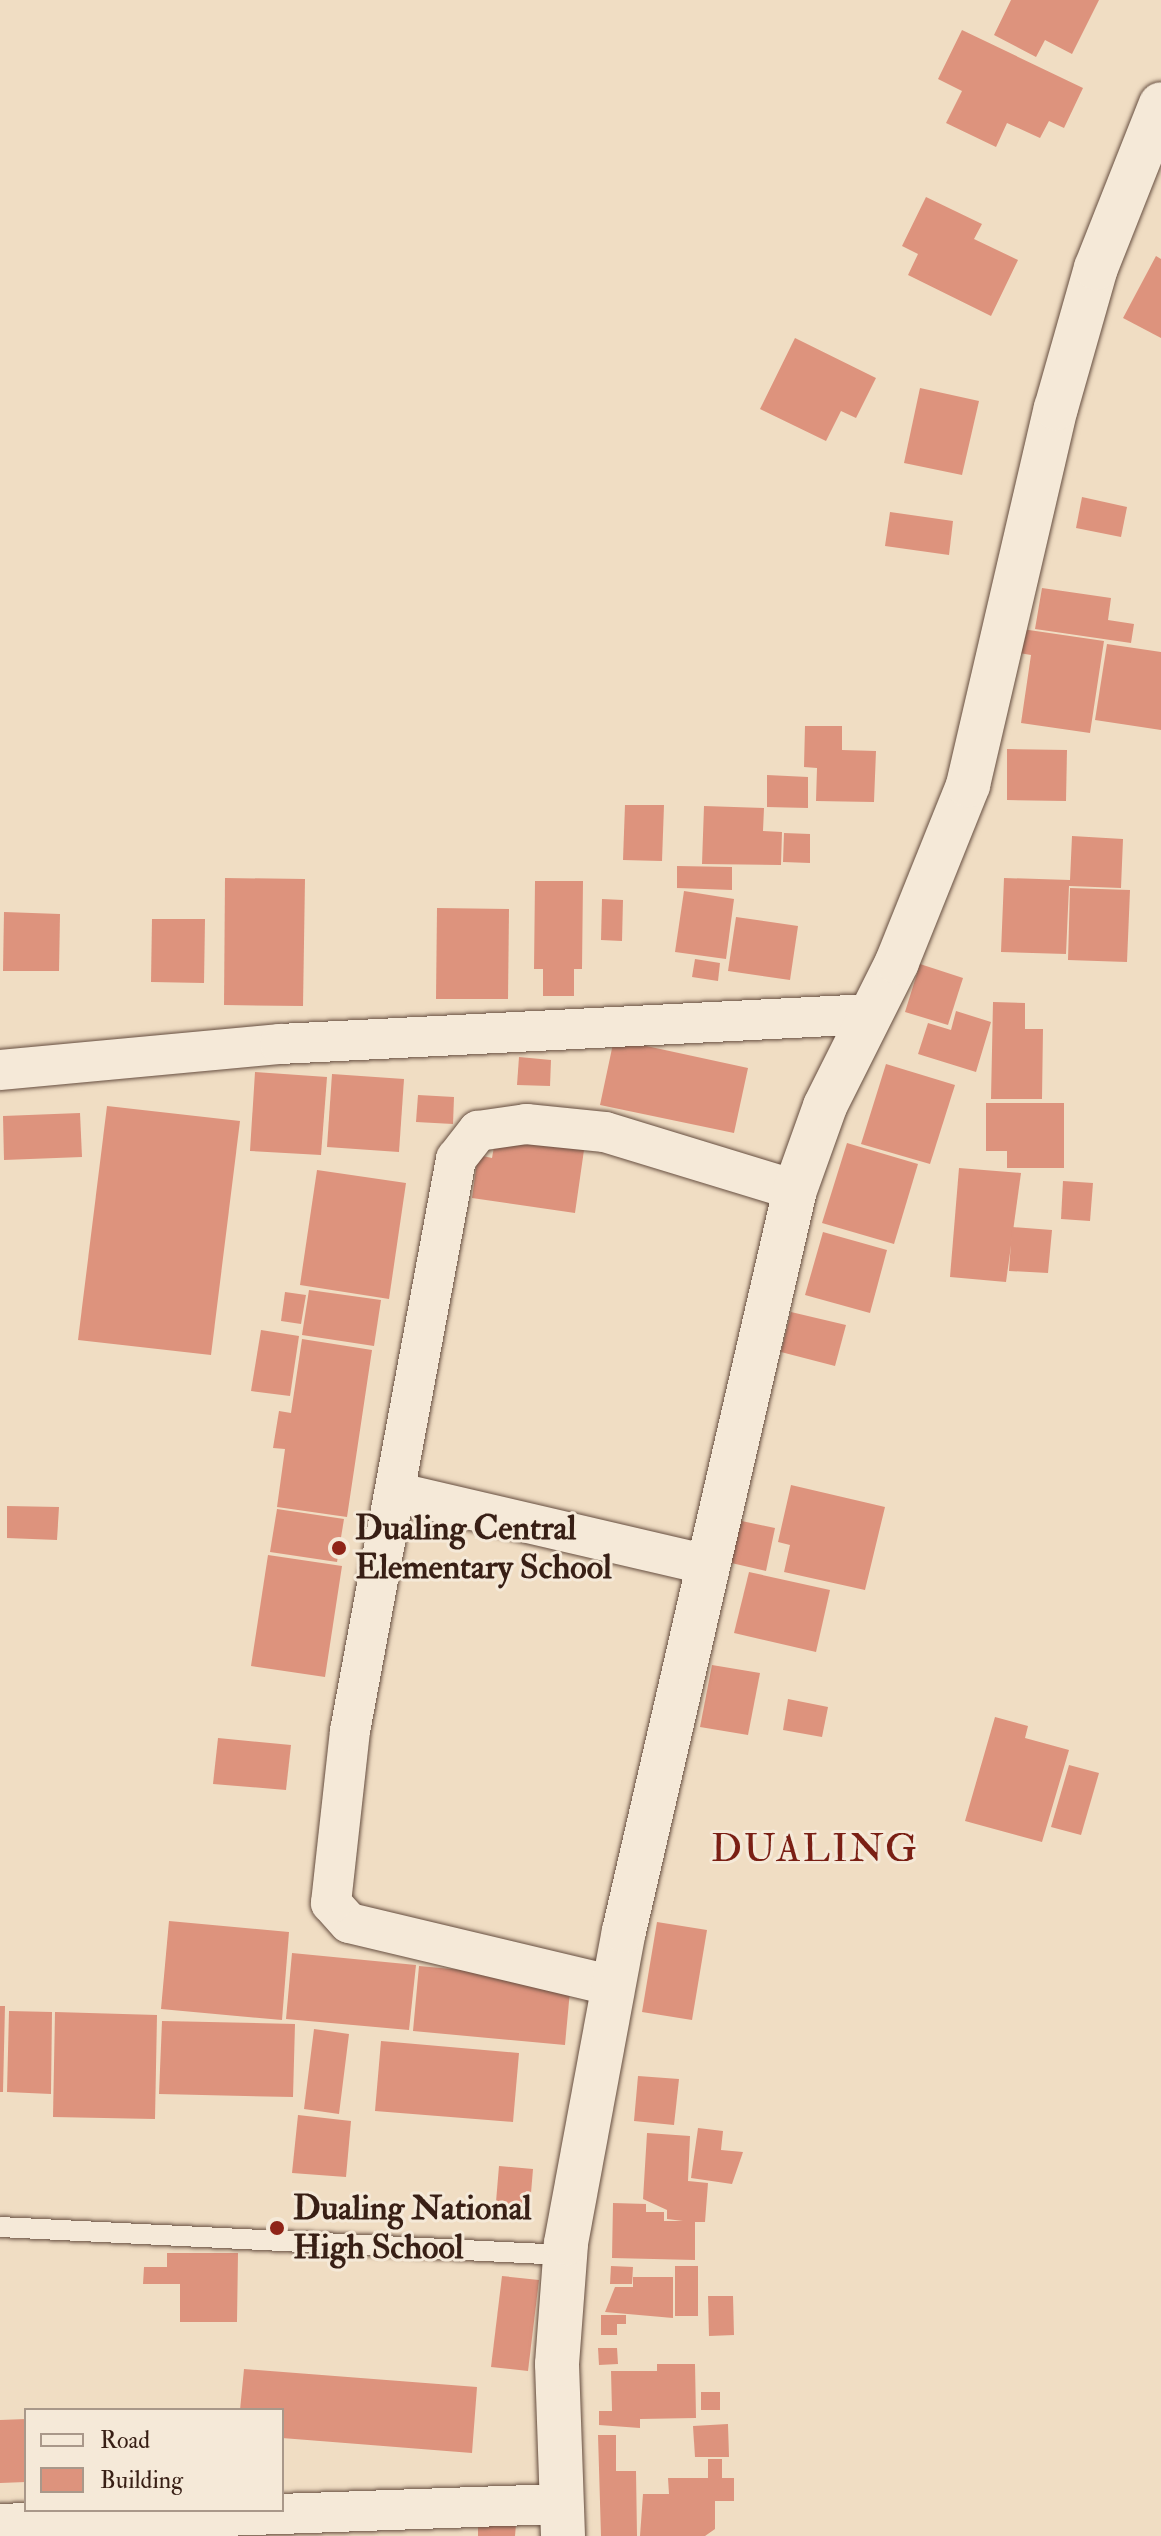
<!DOCTYPE html>
<style>
body{margin:0}
#map{position:relative;width:1161px;height:2536px;overflow:hidden;background:#f0ddc3;font-family:"IM FELL Double Pica",serif}
div>[style]{position:absolute}
[style*='--x']{left:calc(var(--x)*1px);top:calc(var(--y)*1px);width:calc(var(--w)*1px);rotate:calc(var(--a)*1deg)}
.building>*{inset:0;background:#dd937d}
.roads{filter:drop-shadow(0 0 2px #664e40) drop-shadow(0 0 2px #664e40)}
.service>*{height:20px;margin:-10px;padding:0 10px;transform-origin:10px;border-radius:10px;background:#f5e9d8}
.minor>*{height:40px;margin:-20px;padding:0 20px;transform-origin:20px;border-radius:20px;background:#f5e9d8}
.tertiary>*{height:44px;margin:-22px;padding:0 22px;transform-origin:22px;border-radius:22px;background:#f5e9d8}
.dots>*{width:22px;height:22px;translate:-50% -50%;box-sizing:border-box;border:4px solid #f5e9d8;border-radius:50%}
span{translate:-50% -50%;white-space:nowrap;text-align:center;line-height:1.15;-webkit-text-stroke:6px #f5e9d8;paint-order:stroke}
.poi-label{font-size:34px;color:#381f15;font-weight:700}
.left{translate:0 -50%;text-align:left}
.quarter-label{font-size:38px;color:#7a1f14;letter-spacing:2px}
.legend{position:absolute;left:24px;top:2408px;width:260px;height:104px;box-sizing:border-box;background:#f5e9d8;border:2px solid #a9988a;margin:0;padding:10px 14px;list-style:none;font-size:24px;color:#381f15}
.legend li{display:flex;align-items:center;gap:16px;height:40px}
.legend b{width:40px;border:2px solid #a9988a}
</style>
<div id="map">
<div class="building">
<div style="clip-path:polygon(1011px 0,1099px 0,1072px 54px,1045px 40px,1036px 57px,994px 35px)"></div>
<div style="clip-path:polygon(962px 30px,1083px 88px,1064px 128px,1049px 121px,1040px 138px,1007px 123px,996px 147px,946px 123px,962px 91px,938px 79px)"></div>
<div style="clip-path:polygon(926px 197px,982px 224px,974px 239px,1018px 260px,991px 316px,908px 275px,918px 254px,902px 246px)"></div>
<div style="clip-path:polygon(1156px 256px,1161px 259px,1161px 338px,1123px 318px)"></div>
<div style="clip-path:polygon(795px 338px,876px 378px,856px 418px,841px 411px,826px 441px,760px 409px)"></div>
<div style="clip-path:polygon(920px 388px,979px 401px,962px 475px,904px 463px)"></div>
<div style="clip-path:polygon(1082px 497px,1127px 507px,1121px 537px,1076px 528px)"></div>
<div style="clip-path:polygon(890px 512px,953px 521px,949px 555px,885px 546px)"></div>
<div style="clip-path:polygon(1042px 588px,1111px 598px,1108px 620px,1134px 624px,1131px 643px,1035px 629px)"></div>
<div style="clip-path:polygon(1022px 629px,1104px 641px,1090px 733px,1021px 723px,1031px 655px,1019px 653px)"></div>
<div style="clip-path:polygon(1107px 644px,1161px 652px,1161px 730px,1095px 720px)"></div>
<div style="clip-path:polygon(805px 726px,842px 726px,842px 750px,876px 751px,874px 802px,816px 801px,817px 768px,804px 767px)"></div>
<div style="clip-path:polygon(1007px 749px,1067px 750px,1066px 801px,1007px 800px)"></div>
<div style="clip-path:polygon(767px 775px,808px 777px,808px 808px,767px 807px)"></div>
<div style="clip-path:polygon(625px 805px,664px 805px,662px 861px,623px 860px)"></div>
<div style="clip-path:polygon(704px 806px,764px 808px,763px 831px,782px 832px,781px 865px,702px 864px)"></div>
<div style="clip-path:polygon(784px 833px,810px 834px,810px 863px,783px 862px)"></div>
<div style="clip-path:polygon(1072px 836px,1123px 839px,1121px 888px,1069px 886px,1066px 954px,1001px 952px,1004px 878px,1070px 880px)"></div>
<div style="clip-path:polygon(677px 866px,732px 867px,732px 890px,677px 888px)"></div>
<div style="clip-path:polygon(225px 878px,305px 879px,303px 1006px,224px 1005px)"></div>
<div style="clip-path:polygon(535px 881px,583px 881px,582px 969px,574px 969px,574px 996px,543px 996px,543px 969px,534px 969px)"></div>
<div style="clip-path:polygon(1070px 888px,1130px 890px,1127px 962px,1068px 960px)"></div>
<div style="clip-path:polygon(684px 891px,734px 899px,726px 959px,675px 952px)"></div>
<div style="clip-path:polygon(602px 899px,623px 900px,622px 941px,601px 940px)"></div>
<div style="clip-path:polygon(437px 908px,509px 909px,508px 999px,436px 999px)"></div>
<div style="clip-path:polygon(4px 912px,60px 914px,59px 971px,3px 971px)"></div>
<div style="clip-path:polygon(736px 917px,798px 926px,790px 980px,728px 971px)"></div>
<div style="clip-path:polygon(152px 919px,205px 919px,204px 983px,151px 982px)"></div>
<div style="clip-path:polygon(695px 959px,720px 963px,718px 981px,692px 977px)"></div>
<div style="clip-path:polygon(920px 964px,963px 978px,948px 1025px,905px 1012px)"></div>
<div style="clip-path:polygon(993px 1002px,1025px 1003px,1025px 1029px,1043px 1029px,1042px 1099px,991px 1099px)"></div>
<div style="clip-path:polygon(956px 1011px,991px 1022px,976px 1072px,918px 1054px,928px 1023px,951px 1030px)"></div>
<div style="clip-path:polygon(614px 1039px,748px 1068px,734px 1133px,600px 1105px)"></div>
<div style="clip-path:polygon(519px 1057px,551px 1060px,550px 1086px,517px 1085px)"></div>
<div style="clip-path:polygon(886px 1064px,955px 1085px,930px 1164px,861px 1144px)"></div>
<div style="clip-path:polygon(255px 1072px,327px 1077px,321px 1155px,250px 1151px)"></div>
<div style="clip-path:polygon(332px 1074px,404px 1079px,399px 1152px,327px 1147px)"></div>
<div style="clip-path:polygon(418px 1095px,454px 1097px,453px 1124px,416px 1122px)"></div>
<div style="clip-path:polygon(986px 1103px,1064px 1103px,1064px 1168px,1007px 1168px,1007px 1151px,986px 1151px)"></div>
<div style="clip-path:polygon(107px 1106px,240px 1121px,211px 1355px,78px 1340px)"></div>
<div style="clip-path:polygon(80px 1113px,82px 1157px,4px 1160px,3px 1116px)"></div>
<div style="clip-path:polygon(497px 1130px,585px 1143px,575px 1213px,472px 1198px,478px 1155px,492px 1158px)"></div>
<div style="clip-path:polygon(847px 1143px,918px 1164px,894px 1244px,822px 1223px)"></div>
<div style="clip-path:polygon(959px 1168px,1021px 1173px,1006px 1282px,950px 1277px)"></div>
<div style="clip-path:polygon(317px 1170px,406px 1183px,389px 1299px,300px 1285px)"></div>
<div style="clip-path:polygon(1063px 1181px,1093px 1183px,1090px 1221px,1061px 1219px)"></div>
<div style="clip-path:polygon(1012px 1227px,1052px 1230px,1048px 1273px,1009px 1271px)"></div>
<div style="clip-path:polygon(823px 1232px,887px 1250px,870px 1313px,805px 1295px)"></div>
<div style="clip-path:polygon(309px 1290px,381px 1300px,374px 1346px,302px 1335px)"></div>
<div style="clip-path:polygon(285px 1292px,306px 1295px,301px 1324px,281px 1321px)"></div>
<div style="clip-path:polygon(791px 1312px,846px 1325px,835px 1366px,781px 1352px)"></div>
<div style="clip-path:polygon(261px 1330px,299px 1336px,290px 1396px,251px 1391px)"></div>
<div style="clip-path:polygon(302px 1339px,372px 1350px,347px 1517px,277px 1507px,285px 1449px,273px 1448px,279px 1411px,291px 1413px)"></div>
<div style="clip-path:polygon(791px 1485px,885px 1507px,865px 1590px,784px 1572px,790px 1545px,778px 1542px)"></div>
<div style="clip-path:polygon(7px 1506px,59px 1507px,57px 1540px,7px 1538px)"></div>
<div style="clip-path:polygon(277px 1509px,344px 1519px,337px 1562px,270px 1552px)"></div>
<div style="clip-path:polygon(737px 1520px,775px 1528px,766px 1571px,727px 1562px)"></div>
<div style="clip-path:polygon(268px 1555px,342px 1566px,325px 1677px,251px 1666px)"></div>
<div style="clip-path:polygon(749px 1572px,830px 1590px,816px 1652px,734px 1633px)"></div>
<div style="clip-path:polygon(712px 1665px,760px 1673px,748px 1735px,700px 1727px)"></div>
<div style="clip-path:polygon(788px 1699px,828px 1707px,822px 1737px,783px 1730px)"></div>
<div style="clip-path:polygon(995px 1717px,1028px 1726px,1025px 1738px,1069px 1750px,1042px 1842px,965px 1821px)"></div>
<div style="clip-path:polygon(218px 1738px,291px 1745px,286px 1790px,213px 1784px)"></div>
<div style="clip-path:polygon(1069px 1765px,1099px 1773px,1081px 1835px,1051px 1827px)"></div>
<div style="clip-path:polygon(169px 1921px,289px 1932px,282px 2020px,161px 2009px)"></div>
<div style="clip-path:polygon(657px 1922px,707px 1930px,692px 2020px,642px 2012px)"></div>
<div style="clip-path:polygon(292px 1953px,416px 1965px,409px 2030px,286px 2019px)"></div>
<div style="clip-path:polygon(419px 1966px,571px 1980px,565px 2045px,413px 2031px)"></div>
<div style="clip-path:polygon(0 2006px,5px 2006px,3px 2092px,0 2092px)"></div>
<div style="clip-path:polygon(9px 2011px,52px 2012px,51px 2094px,7px 2092px)"></div>
<div style="clip-path:polygon(55px 2012px,157px 2015px,155px 2119px,53px 2117px)"></div>
<div style="clip-path:polygon(162px 2021px,295px 2024px,293px 2097px,159px 2094px)"></div>
<div style="clip-path:polygon(314px 2029px,349px 2034px,339px 2114px,304px 2109px)"></div>
<div style="clip-path:polygon(381px 2041px,519px 2053px,513px 2122px,375px 2111px)"></div>
<div style="clip-path:polygon(638px 2076px,679px 2079px,674px 2125px,634px 2121px)"></div>
<div style="clip-path:polygon(298px 2115px,351px 2121px,346px 2177px,292px 2173px)"></div>
<div style="clip-path:polygon(698px 2128px,723px 2131px,721px 2150px,743px 2152px,732px 2184px,691px 2178px)"></div>
<div style="clip-path:polygon(647px 2133px,690px 2136px,688px 2181px,708px 2183px,705px 2222px,695px 2222px,695px 2260px,612px 2258px,613px 2203px,646px 2204px,646px 2212px,664px 2212px,664px 2221px,683px 2221px,667px 2219px,667px 2210px,643px 2199px)"></div>
<div style="clip-path:polygon(499px 2166px,533px 2169px,529px 2217px,495px 2214px)"></div>
<div style="clip-path:polygon(167px 2253px,238px 2253px,237px 2322px,180px 2322px,180px 2284px,143px 2284px,144px 2267px,167px 2267px)"></div>
<div style="clip-path:polygon(611px 2266px,633px 2267px,632px 2284px,610px 2284px)"></div>
<div style="clip-path:polygon(675px 2266px,698px 2266px,698px 2316px,675px 2316px)"></div>
<div style="clip-path:polygon(502px 2276px,539px 2280px,528px 2371px,491px 2367px)"></div>
<div style="clip-path:polygon(633px 2277px,673px 2277px,673px 2318px,605px 2312px,615px 2287px,633px 2287px)"></div>
<div style="clip-path:polygon(708px 2296px,733px 2296px,734px 2335px,709px 2336px)"></div>
<div style="clip-path:polygon(601px 2315px,626px 2315px,626px 2324px,617px 2324px,617px 2335px,601px 2335px)"></div>
<div style="clip-path:polygon(598px 2348px,617px 2348px,618px 2364px,599px 2365px)"></div>
<div style="clip-path:polygon(657px 2364px,695px 2364px,696px 2418px,640px 2419px,640px 2428px,599px 2425px,599px 2411px,612px 2411px,611px 2371px,657px 2371px)"></div>
<div style="clip-path:polygon(244px 2369px,477px 2387px,472px 2453px,282px 2438px,282px 2410px,240px 2410px)"></div>
<div style="clip-path:polygon(701px 2392px,720px 2392px,720px 2410px,701px 2410px)"></div>
<div style="clip-path:polygon(26px 2419px,26px 2482px,0 2483px,0 2420px)"></div>
<div style="clip-path:polygon(728px 2424px,729px 2457px,695px 2457px,693px 2426px)"></div>
<div style="clip-path:polygon(598px 2435px,616px 2435px,616px 2471px,636px 2471px,637px 2536px,601px 2536px)"></div>
<div style="clip-path:polygon(708px 2459px,722px 2459px,722px 2478px,734px 2478px,734px 2501px,715px 2501px,715px 2529px,705px 2536px,640px 2536px,643px 2494px,669px 2494px,668px 2478px,708px 2478px)"></div>
<div style="clip-path:polygon(478px 2523px,516px 2524px,515px 2536px,478px 2536px)"></div>
</div>
<div class="roads">
<div class="service">
<div style="--x:0;--y:2227;--w:566;--a:2.84"></div>
</div>
<div class="minor">
<div style="--x:0;--y:1070;--w:281;--a:-5.3"></div>
<div style="--x:280;--y:1044;--w:591;--a:-2.91"></div>
<div style="--x:399;--y:1493;--w:317;--a:13.1"></div>
<div style="--x:614;--y:1986;--w:272;--a:-166.6"></div>
<div style="--x:349;--y:1923;--w:27;--a:-132"></div>
<div style="--x:331;--y:1903;--w:173;--a:-83.7"></div>
<div style="--x:350;--y:1731;--w:582;--a:-79.5"></div>
<div style="--x:456;--y:1159;--w:36;--a:-52"></div>
<div style="--x:478;--y:1131;--w:49;--a:-8.3"></div>
<div style="--x:526;--y:1124;--w:79;--a:5.8"></div>
<div style="--x:605;--y:1132;--w:199;--a:17"></div>
<div style="--x:0;--y:2524;--w:559;--a:-2.05"></div>
</div>
<div class="tertiary">
<div style="--x:563;--y:2536;--w:172;--a:-92"></div>
<div style="--x:557;--y:2364;--w:121;--a:-85.7"></div>
<div style="--x:566;--y:2243;--w:317;--a:-79.5"></div>
<div style="--x:624;--y:1931;--w:760;--a:-77.01"></div>
<div style="--x:795;--y:1190;--w:89;--a:-70.3"></div>
<div style="--x:825;--y:1106;--w:161;--a:-63.4"></div>
<div style="--x:897;--y:962;--w:191;--a:-68.1"></div>
<div style="--x:968;--y:785;--w:387;--a:-76.9"></div>
<div style="--x:1056;--y:408;--w:146;--a:-74.1"></div>
<div style="--x:1096;--y:268;--w:176;--a:-68.4"></div>
</div>
</div>
<div class="dots">
<div style="left:339px;top:1548px;background:#8f2418"></div>
<div style="left:277px;top:2228px;background:#8f2418"></div>
</div>
<div class="poi-label">
<span class="left" style="left:355px;top:1548px">Dualing Central<br>Elementary School</span>
<span class="left" style="left:293px;top:2228px">Dualing National<br>High School</span>
</div>
<div class="quarter-label">
<span style="left:815px;top:1850px">DUALING</span>
</div>
<ul class="legend">
<li><b style="height:10px;background:#f5e9d8"></b>Road</li>
<li><b style="height:22px;background:#dd937d"></b>Building</li>
</ul>
</div>
